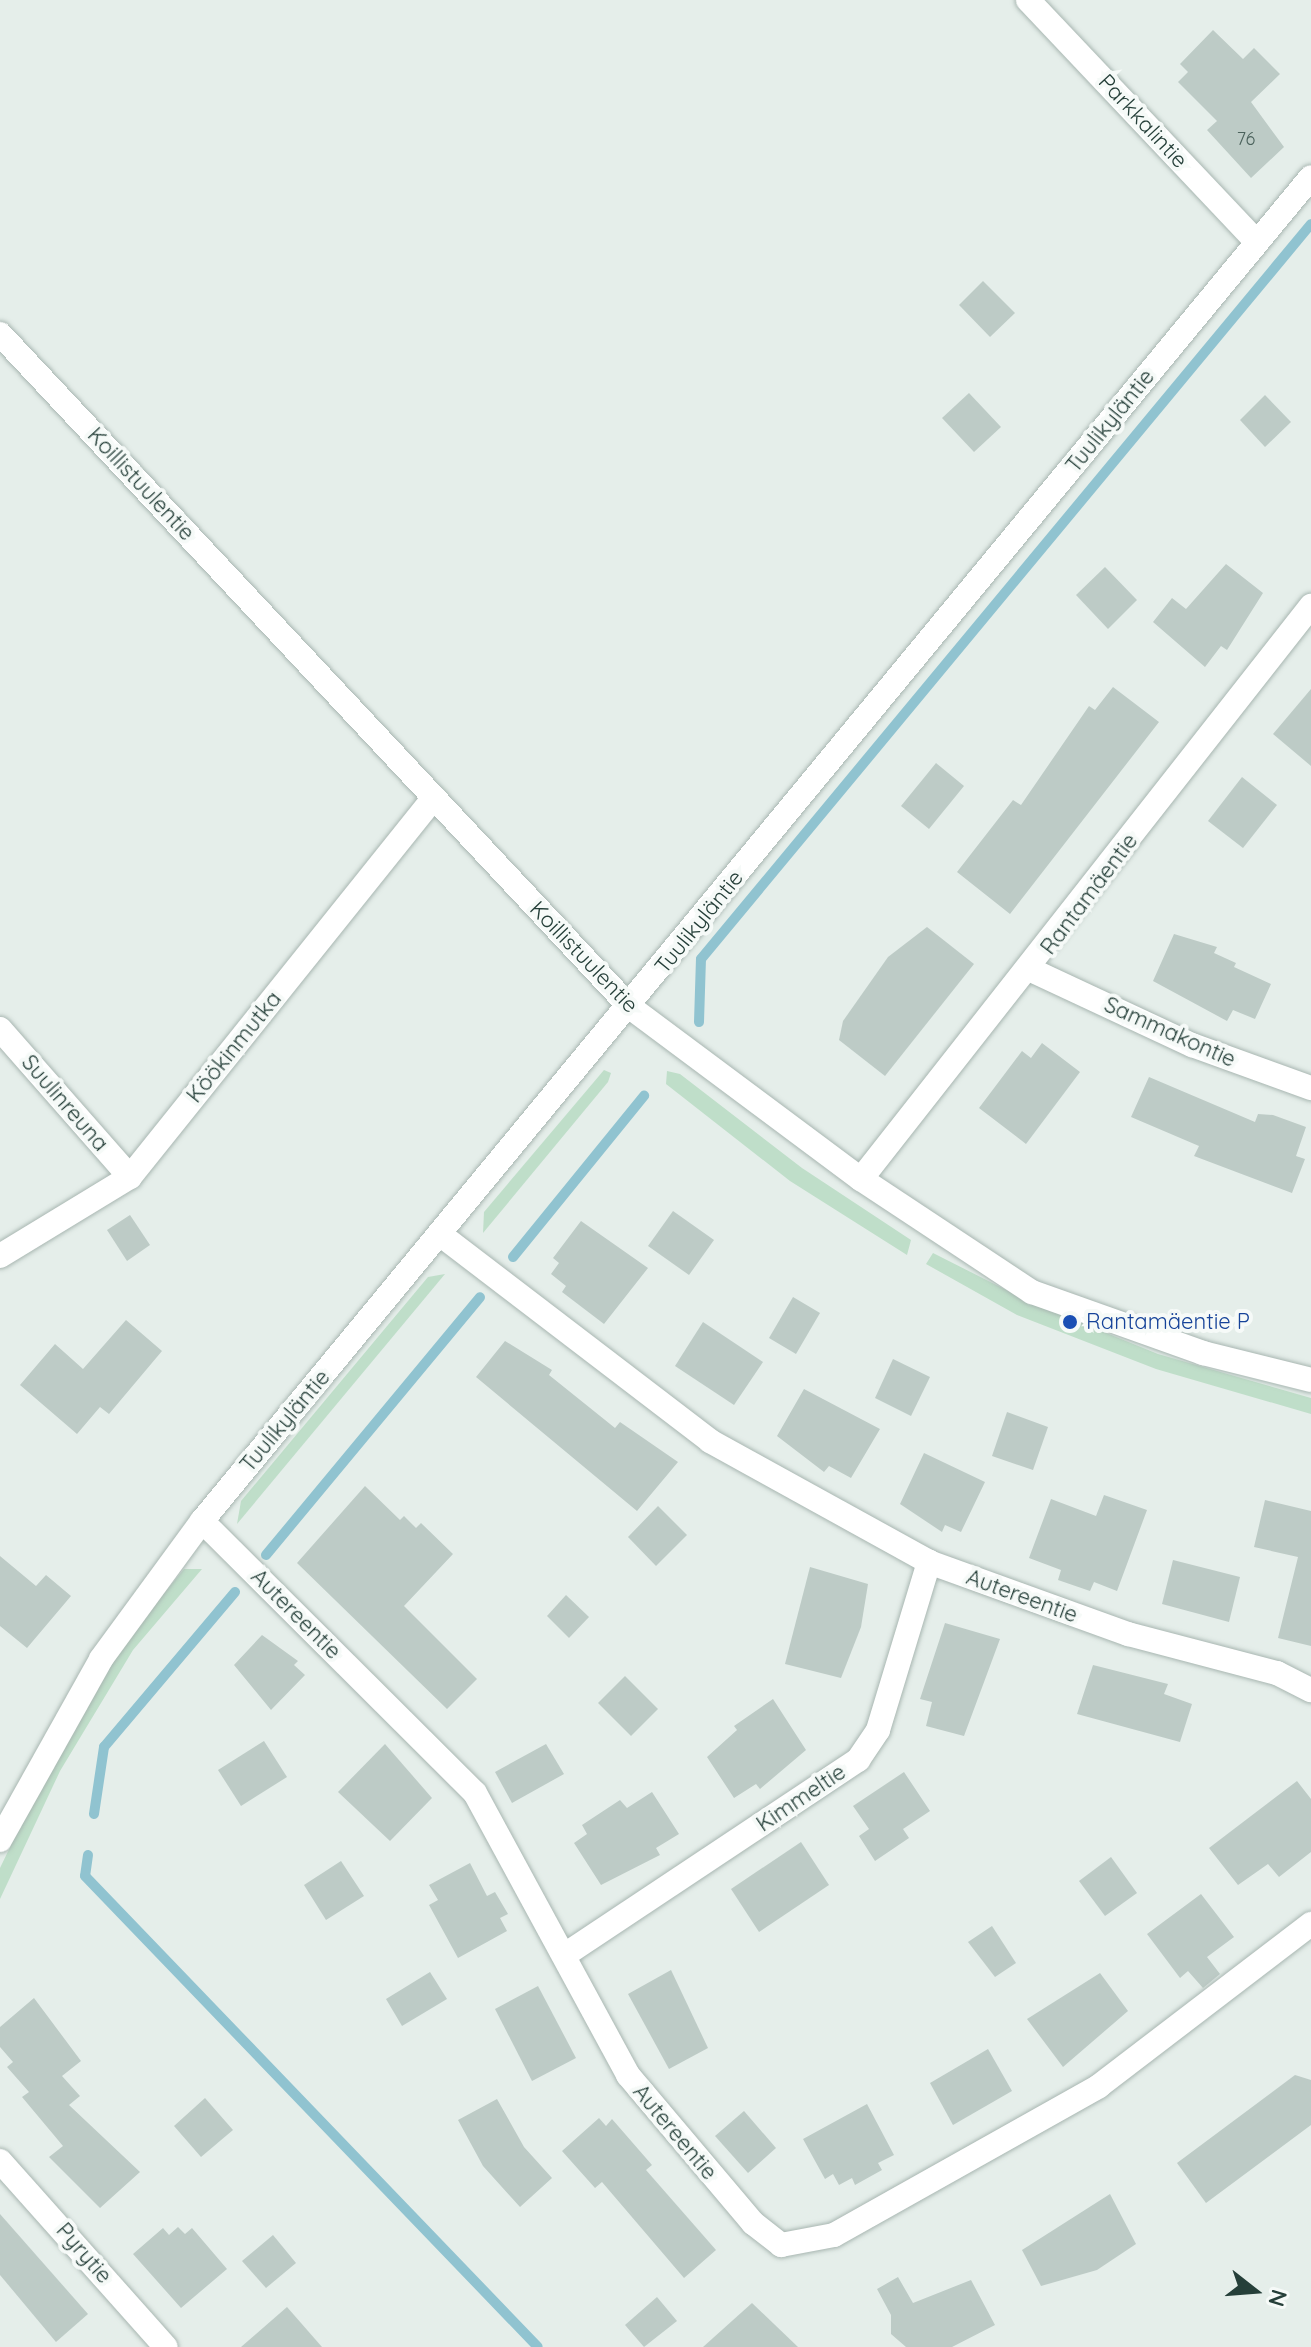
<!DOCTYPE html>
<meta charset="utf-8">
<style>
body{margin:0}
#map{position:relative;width:1311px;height:2347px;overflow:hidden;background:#e5eeea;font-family:Quicksand,sans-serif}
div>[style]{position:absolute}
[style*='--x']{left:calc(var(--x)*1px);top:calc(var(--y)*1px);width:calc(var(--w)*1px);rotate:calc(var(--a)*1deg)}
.green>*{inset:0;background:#bfdec9}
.stream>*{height:10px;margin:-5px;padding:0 5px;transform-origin:5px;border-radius:5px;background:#90c3d0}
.building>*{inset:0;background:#bdcbc6}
.roads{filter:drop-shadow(0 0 2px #a8b6b1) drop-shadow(0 0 2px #a8b6b1)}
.minor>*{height:24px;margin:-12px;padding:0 12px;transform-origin:12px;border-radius:12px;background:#fff}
.dots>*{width:22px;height:22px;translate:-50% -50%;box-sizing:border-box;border:4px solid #f6faf8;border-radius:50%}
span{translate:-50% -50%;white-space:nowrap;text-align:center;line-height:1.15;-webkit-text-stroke:8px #f6faf8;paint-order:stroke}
.number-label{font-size:18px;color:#4b625c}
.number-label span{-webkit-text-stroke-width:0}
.street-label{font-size:22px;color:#253f39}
.transit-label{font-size:22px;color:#164399}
.left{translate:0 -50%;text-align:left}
.north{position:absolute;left:1215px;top:2251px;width:80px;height:80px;-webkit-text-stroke:6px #f6faf8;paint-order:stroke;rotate:107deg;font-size:22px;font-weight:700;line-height:32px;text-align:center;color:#253f39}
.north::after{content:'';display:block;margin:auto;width:28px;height:36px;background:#253f39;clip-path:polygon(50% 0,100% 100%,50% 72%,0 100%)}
</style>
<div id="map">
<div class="green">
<div style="clip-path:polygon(604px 1070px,611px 1073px,608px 1082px,483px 1233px,484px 1212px)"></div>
<div style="clip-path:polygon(667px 1071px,680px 1074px,802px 1168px,911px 1240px,907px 1255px,790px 1181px,666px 1084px)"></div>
<div style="clip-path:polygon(933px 1253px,1030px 1302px,1158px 1354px,1311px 1398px,1311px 1414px,1156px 1369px,1017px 1315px,926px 1264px)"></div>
<div style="clip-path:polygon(445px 1274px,237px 1524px,241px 1501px,428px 1277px)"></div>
<div style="clip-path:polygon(184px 1569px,202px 1569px,133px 1650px,60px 1771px,0 1899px,0 1868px,56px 1752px,126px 1640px)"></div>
</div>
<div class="stream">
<div style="--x:699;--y:1022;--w:63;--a:-88.2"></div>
<div style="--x:701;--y:959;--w:955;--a:-50.31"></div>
<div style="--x:513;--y:1257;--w:208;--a:-50.9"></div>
<div style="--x:266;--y:1555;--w:335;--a:-50.3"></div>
<div style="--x:94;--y:1814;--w:68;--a:-81.5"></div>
<div style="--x:104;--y:1747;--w:203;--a:-49.8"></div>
<div style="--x:88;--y:1855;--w:21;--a:98"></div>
<div style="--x:85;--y:1876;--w:653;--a:46.12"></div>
</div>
<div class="building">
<div style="clip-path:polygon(1213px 30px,1243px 59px,1254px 48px,1280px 74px,1251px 102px,1284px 147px,1251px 178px,1207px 130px,1217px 121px,1178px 82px,1188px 72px,1180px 64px)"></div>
<div style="clip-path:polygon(983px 281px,1015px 313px,990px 337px,959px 305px)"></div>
<div style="clip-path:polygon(969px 393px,1001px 427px,974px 452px,942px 418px)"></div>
<div style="clip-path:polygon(1265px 395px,1291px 422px,1265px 447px,1240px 420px)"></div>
<div style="clip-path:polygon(1226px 564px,1263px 593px,1227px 650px,1221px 646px,1205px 667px,1153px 622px,1172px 598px,1186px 609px)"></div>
<div style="clip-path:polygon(1105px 567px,1137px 600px,1108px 629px,1076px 595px)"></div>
<div style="clip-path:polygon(1113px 687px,1159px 722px,1010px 914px,957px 872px,1013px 800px,1021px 805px,1089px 706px,1095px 710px)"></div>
<div style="clip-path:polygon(1311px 689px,1311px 766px,1273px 734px)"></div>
<div style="clip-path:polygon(936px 763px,964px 786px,929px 829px,901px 806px)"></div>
<div style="clip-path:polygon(1242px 777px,1277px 805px,1243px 848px,1208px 821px)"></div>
<div style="clip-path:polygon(927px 927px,974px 964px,885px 1076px,839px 1040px,843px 1021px,888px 957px)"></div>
<div style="clip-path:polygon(1174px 934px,1217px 947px,1214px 953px,1236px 963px,1234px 967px,1271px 984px,1255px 1019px,1233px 1010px,1227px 1021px,1153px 981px)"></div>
<div style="clip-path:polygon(1042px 1043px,1080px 1072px,1026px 1144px,979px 1108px,1022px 1051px,1031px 1058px)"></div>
<div style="clip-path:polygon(1149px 1077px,1255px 1122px,1258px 1114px,1273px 1115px,1306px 1127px,1296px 1156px,1305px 1159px,1292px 1193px,1194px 1156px,1199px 1146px,1131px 1117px)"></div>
<div style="clip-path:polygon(673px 1211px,714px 1240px,689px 1275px,648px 1246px)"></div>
<div style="clip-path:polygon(130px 1215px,150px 1245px,127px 1261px,107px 1230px)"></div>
<div style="clip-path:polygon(581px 1221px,648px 1268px,604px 1324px,562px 1292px,566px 1286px,551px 1274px,559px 1263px,553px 1258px)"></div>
<div style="clip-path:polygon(793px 1297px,820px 1313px,796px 1354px,769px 1338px)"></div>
<div style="clip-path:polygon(126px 1320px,162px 1351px,109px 1414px,100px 1407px,77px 1434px,20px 1385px,55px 1344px,83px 1369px)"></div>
<div style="clip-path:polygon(703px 1322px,763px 1362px,734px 1405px,675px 1366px)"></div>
<div style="clip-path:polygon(505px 1341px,552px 1370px,549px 1375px,615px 1428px,620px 1422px,678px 1462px,637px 1511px,476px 1377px)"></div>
<div style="clip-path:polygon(893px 1359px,930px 1377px,911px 1416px,875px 1398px)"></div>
<div style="clip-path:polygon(804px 1389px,880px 1429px,851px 1478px,829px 1466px,824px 1472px,777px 1436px)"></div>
<div style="clip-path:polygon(1007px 1412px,1048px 1427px,1033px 1470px,992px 1456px)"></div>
<div style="clip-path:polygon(924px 1453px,985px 1482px,961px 1532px,945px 1525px,942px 1532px,900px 1504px)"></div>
<div style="clip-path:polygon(365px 1486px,400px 1520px,404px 1516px,416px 1528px,421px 1523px,453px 1554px,404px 1606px,477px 1679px,447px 1709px,297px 1563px)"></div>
<div style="clip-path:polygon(1104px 1495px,1147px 1510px,1117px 1591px,1094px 1582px,1090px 1591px,1058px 1580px,1061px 1570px,1029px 1558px,1051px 1499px,1096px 1516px)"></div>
<div style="clip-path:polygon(1265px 1500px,1311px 1511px,1311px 1646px,1278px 1638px,1298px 1557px,1254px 1547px)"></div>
<div style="clip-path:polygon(658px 1506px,687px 1535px,656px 1566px,628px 1537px)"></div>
<div style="clip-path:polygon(0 1556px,36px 1586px,46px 1575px,71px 1596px,27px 1648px,0 1626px)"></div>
<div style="clip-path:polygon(1173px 1560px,1240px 1577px,1229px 1622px,1162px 1604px)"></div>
<div style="clip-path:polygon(810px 1567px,868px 1584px,861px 1627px,841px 1678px,785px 1664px)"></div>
<div style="clip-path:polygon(566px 1595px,589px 1617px,569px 1638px,547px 1616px)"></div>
<div style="clip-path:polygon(945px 1623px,1000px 1639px,964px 1736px,926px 1726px,932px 1702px,920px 1699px)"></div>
<div style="clip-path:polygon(262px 1635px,298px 1661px,294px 1665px,305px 1675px,271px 1710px,234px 1665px)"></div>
<div style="clip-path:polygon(1093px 1665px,1168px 1684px,1164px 1694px,1192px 1704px,1180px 1742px,1077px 1714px)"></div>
<div style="clip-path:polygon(625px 1676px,658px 1709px,631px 1736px,598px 1703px)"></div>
<div style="clip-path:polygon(773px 1699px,806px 1750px,760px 1789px,756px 1784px,734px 1798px,707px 1757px,737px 1730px,734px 1726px)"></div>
<div style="clip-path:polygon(264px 1741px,287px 1777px,241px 1806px,218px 1770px)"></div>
<div style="clip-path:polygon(385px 1744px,432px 1798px,390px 1841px,338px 1792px)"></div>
<div style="clip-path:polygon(546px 1744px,564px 1774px,512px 1803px,495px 1772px)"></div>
<div style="clip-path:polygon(904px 1772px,930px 1811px,903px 1829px,909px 1838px,875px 1861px,859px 1836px,869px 1829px,853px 1806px)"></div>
<div style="clip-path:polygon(1297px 1781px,1311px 1799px,1311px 1852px,1279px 1877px,1268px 1864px,1238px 1885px,1209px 1848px)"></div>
<div style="clip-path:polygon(652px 1792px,679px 1834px,656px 1848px,660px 1855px,601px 1885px,574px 1843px,587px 1834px,582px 1825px,620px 1800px,627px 1808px)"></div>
<div style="clip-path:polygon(801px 1842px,829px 1885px,759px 1932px,731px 1889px)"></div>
<div style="clip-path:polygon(1111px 1857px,1137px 1893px,1105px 1916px,1079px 1881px)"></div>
<div style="clip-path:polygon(341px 1861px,364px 1896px,326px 1920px,304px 1885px)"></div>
<div style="clip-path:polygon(470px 1863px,487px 1896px,495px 1892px,508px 1914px,500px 1918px,507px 1931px,458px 1958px,429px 1905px,438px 1900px,429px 1885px)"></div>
<div style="clip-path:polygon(1201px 1894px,1234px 1937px,1207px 1957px,1220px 1974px,1203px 1988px,1188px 1971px,1180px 1978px,1147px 1934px)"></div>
<div style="clip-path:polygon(992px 1926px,1016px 1963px,995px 1977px,968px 1942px)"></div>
<div style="clip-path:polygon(671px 1970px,708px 2048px,669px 2069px,628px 1994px)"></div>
<div style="clip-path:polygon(430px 1972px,447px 1999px,402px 2026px,386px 1999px)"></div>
<div style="clip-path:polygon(1100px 1973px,1128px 2011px,1063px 2067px,1027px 2019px)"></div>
<div style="clip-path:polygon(538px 1986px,576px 2058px,532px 2081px,495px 2009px)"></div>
<div style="clip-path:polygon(34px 1998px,81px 2061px,62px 2076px,80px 2096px,69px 2105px,140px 2172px,100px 2208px,49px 2157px,63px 2146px,22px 2097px,29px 2092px,7px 2067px,13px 2062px,0 2047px,0 2027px)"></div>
<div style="clip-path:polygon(988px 2049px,1012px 2091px,953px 2125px,930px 2083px)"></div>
<div style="clip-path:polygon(1295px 2075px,1311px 2080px,1311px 2125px,1206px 2203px,1177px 2163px)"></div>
<div style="clip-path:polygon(205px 2098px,233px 2130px,201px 2157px,174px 2126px)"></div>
<div style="clip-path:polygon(497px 2099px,524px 2147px,552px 2178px,520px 2207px,483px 2166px,458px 2120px)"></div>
<div style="clip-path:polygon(867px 2104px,894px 2155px,878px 2163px,882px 2170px,855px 2185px,852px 2178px,839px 2185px,833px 2174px,825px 2179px,803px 2139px)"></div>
<div style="clip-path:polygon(744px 2111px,776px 2148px,748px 2173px,715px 2136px)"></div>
<div style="clip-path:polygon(599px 2118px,606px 2126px,612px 2119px,652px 2165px,646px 2170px,716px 2250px,684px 2278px,602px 2182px,595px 2188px,562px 2151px)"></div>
<div style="clip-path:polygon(1110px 2194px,1136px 2244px,1097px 2270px,1041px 2286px,1022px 2250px)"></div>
<div style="clip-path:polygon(0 2214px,88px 2314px,56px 2342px,0 2275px)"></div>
<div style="clip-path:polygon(178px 2227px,185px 2234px,192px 2228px,227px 2269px,181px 2308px,133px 2254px,163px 2228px,169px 2235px)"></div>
<div style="clip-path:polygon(273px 2235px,296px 2263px,266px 2288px,242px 2261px)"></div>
<div style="clip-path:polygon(898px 2277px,913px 2303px,971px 2280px,995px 2325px,952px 2347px,906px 2347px,891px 2334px,891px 2315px,877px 2289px)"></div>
<div style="clip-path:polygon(657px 2297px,677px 2321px,644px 2347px,625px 2325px)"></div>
<div style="clip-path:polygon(752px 2303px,798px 2347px,703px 2347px)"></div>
<div style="clip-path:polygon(287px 2307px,322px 2347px,241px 2347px)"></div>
</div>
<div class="roads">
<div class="minor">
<div style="--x:1028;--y:0;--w:333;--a:46.6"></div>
<div style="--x:0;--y:334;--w:922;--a:46.89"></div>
<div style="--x:630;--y:1007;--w:288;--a:36.7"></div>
<div style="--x:861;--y:1179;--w:205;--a:33.5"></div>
<div style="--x:1032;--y:1292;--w:182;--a:19.6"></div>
<div style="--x:1203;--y:1353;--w:111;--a:14"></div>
<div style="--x:1031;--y:970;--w:178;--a:25"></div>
<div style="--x:1192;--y:1045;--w:127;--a:19.9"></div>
<div style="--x:0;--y:1029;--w:197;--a:48.7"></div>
<div style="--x:861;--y:1179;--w:729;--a:-51.86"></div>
<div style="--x:441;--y:1235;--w:339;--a:37.4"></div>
<div style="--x:710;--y:1441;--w:250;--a:28.9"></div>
<div style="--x:929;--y:1562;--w:212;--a:19.9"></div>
<div style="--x:1128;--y:1634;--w:154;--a:14.7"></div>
<div style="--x:1277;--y:1673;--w:38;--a:27"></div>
<div style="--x:0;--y:1256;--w:152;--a:-31.3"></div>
<div style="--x:130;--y:1177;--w:486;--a:-51.3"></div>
<div style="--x:202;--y:1521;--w:385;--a:44.9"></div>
<div style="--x:475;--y:1793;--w:321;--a:61.5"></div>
<div style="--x:628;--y:2075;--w:194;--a:49.8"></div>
<div style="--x:753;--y:2223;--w:36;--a:38"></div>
<div style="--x:781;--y:2245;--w:54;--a:-10.7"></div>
<div style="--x:834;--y:2235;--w:304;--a:-29.3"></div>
<div style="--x:1099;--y:2086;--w:267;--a:-37.4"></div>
<div style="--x:0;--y:1840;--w:207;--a:-60.8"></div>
<div style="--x:101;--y:1659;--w:171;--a:-53.8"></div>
<div style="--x:202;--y:1521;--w:1742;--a:-50.47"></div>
<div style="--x:566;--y:1954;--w:351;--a:-33.6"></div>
<div style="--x:858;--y:1760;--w:36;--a:-56"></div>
<div style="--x:878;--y:1730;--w:176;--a:-73.1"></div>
<div style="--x:0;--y:2161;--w:249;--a:48.3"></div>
</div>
</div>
<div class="dots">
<div style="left:1070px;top:1322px;background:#1a4fb4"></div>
</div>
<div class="number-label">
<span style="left:1246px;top:139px">76</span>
</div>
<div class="street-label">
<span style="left:1143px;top:121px;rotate:47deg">Parkkalintie</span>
<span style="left:1110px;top:421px;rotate:-51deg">Tuulikyläntie</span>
<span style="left:141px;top:484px;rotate:47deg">Koillistuulentie</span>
<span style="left:1089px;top:894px;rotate:-53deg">Rantamäentie</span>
<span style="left:699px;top:922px;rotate:-51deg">Tuulikyläntie</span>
<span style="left:584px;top:957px;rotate:46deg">Koillistuulentie</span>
<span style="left:1170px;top:1032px;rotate:24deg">Sammakontie</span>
<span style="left:234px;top:1047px;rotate:-51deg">Köökinmutka</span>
<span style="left:65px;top:1103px;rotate:49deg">Suulinreuna</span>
<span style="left:285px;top:1421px;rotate:-50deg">Tuulikyläntie</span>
<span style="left:1022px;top:1596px;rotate:20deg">Autereentie</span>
<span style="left:296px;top:1614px;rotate:45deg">Autereentie</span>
<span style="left:801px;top:1798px;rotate:-34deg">Kimmeltie</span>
<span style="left:675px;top:2132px;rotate:50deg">Autereentie</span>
<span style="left:84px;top:2253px;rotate:49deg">Pyrytie</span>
</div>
<div class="transit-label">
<span class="left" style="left:1086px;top:1322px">Rantamäentie P</span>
</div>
<div class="north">N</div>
</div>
